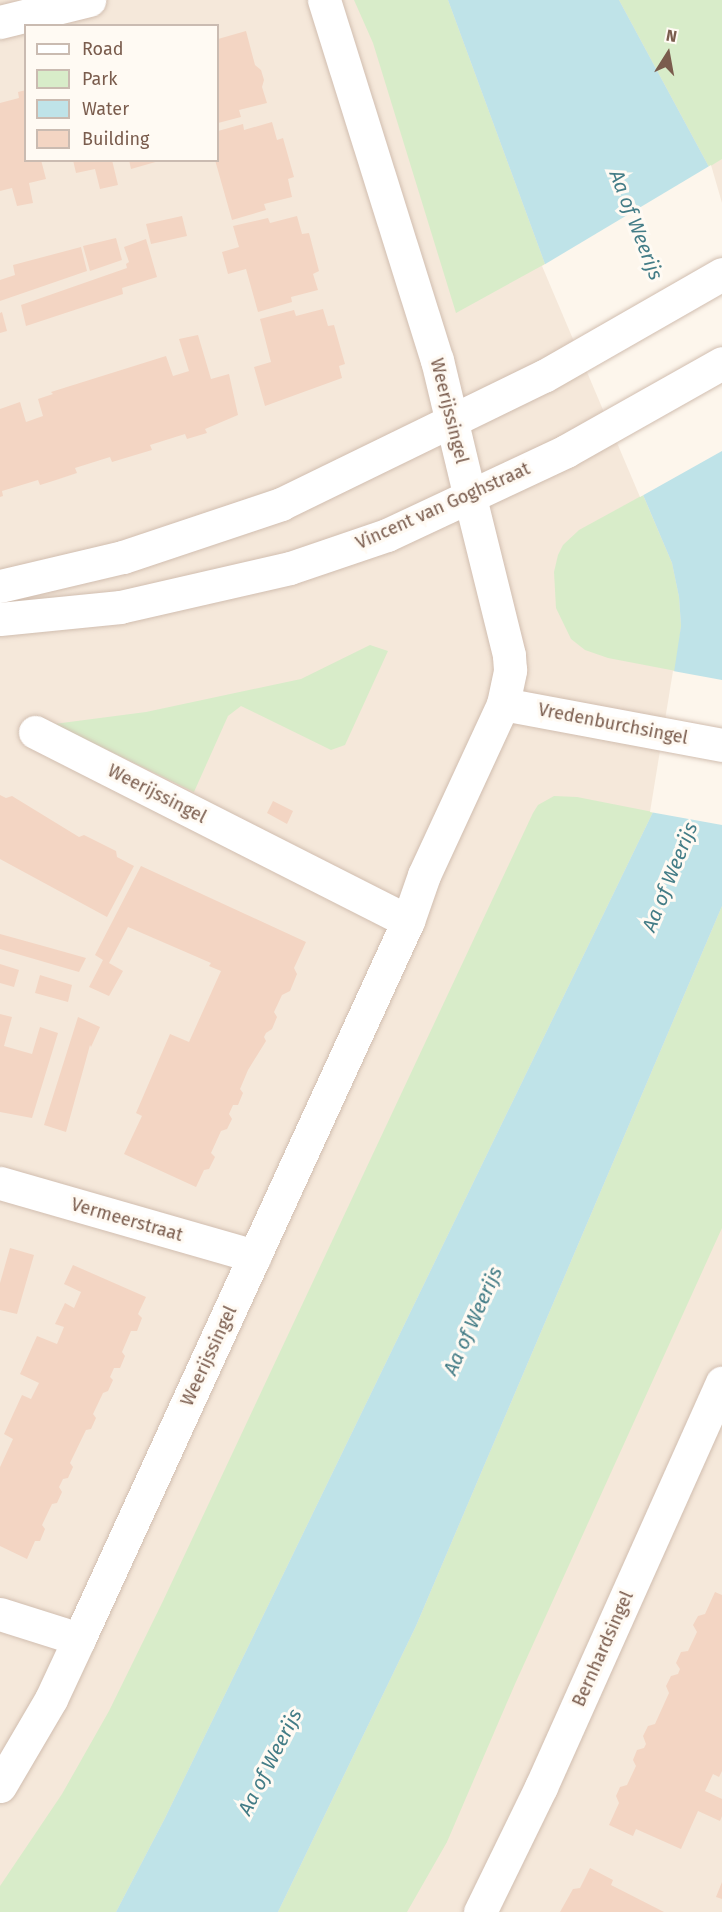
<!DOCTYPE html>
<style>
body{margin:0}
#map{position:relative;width:722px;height:1912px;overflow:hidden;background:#fdf6ec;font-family:"Fira Sans",sans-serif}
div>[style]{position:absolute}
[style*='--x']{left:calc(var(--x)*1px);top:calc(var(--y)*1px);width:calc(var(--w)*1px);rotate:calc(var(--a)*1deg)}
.residential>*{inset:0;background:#f5e8da}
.green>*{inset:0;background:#d8ecc9}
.water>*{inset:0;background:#bfe3e8}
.pier>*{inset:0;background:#fdf6ec}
.building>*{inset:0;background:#f3d5c3}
.roads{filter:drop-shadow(0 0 2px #d1beb0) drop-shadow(0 0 2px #d1beb0)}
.minor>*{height:33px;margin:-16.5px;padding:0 16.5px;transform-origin:16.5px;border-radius:16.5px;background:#fff}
.tertiary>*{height:33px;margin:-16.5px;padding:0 16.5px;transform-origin:16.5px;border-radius:16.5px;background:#fff}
.secondary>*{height:33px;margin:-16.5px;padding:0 16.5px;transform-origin:16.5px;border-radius:16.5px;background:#fff}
span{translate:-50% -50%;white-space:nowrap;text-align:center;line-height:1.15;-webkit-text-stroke:6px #fffaf3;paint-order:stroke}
.street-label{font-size:18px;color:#7a5c4d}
.water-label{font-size:20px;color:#437c86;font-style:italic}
.legend{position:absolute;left:24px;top:24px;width:195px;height:138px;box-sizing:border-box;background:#fffaf3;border:2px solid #cabbb1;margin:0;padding:8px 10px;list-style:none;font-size:18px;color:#7a5c4d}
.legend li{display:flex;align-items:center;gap:12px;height:30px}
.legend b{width:30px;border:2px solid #cabbb1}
.north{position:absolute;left:638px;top:24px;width:60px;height:60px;-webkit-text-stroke:4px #fffaf3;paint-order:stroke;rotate:11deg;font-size:16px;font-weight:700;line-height:24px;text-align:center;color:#7a5c4d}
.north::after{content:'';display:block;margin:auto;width:21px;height:27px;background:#7a5c4d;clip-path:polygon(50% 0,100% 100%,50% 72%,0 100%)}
</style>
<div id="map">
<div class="residential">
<div style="clip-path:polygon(evenodd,0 0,722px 0,722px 1912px,0 1912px,0 0,26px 26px,218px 26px,218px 160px,26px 160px,26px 26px)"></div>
</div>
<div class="green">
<div style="clip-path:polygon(354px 0,448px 0,545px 264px,456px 313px,373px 43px)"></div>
<div style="clip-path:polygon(619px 0,722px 0,722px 159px,709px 167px)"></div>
<div style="clip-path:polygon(643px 495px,672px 563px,679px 597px,681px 626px,676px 671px,608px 658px,585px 650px,571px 639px,556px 608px,554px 572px,558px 555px,563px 545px,579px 530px)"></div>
<div style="clip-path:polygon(370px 645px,388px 651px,345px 745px,331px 750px,241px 706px,228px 716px,194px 792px,54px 724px,146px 712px,301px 679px)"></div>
<div style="clip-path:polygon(554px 796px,577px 797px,653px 812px,165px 1818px,116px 1912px,0 1912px,0 1886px,62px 1794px,109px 1711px,163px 1601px,533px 813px,538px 805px)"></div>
<div style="clip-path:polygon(722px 906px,722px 1228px,515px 1684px,447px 1842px,407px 1912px,278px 1912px,416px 1626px)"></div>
</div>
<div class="water">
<div style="clip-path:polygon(448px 0,619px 0,709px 167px,722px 214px,722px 906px,416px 1626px,278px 1912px,116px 1912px,165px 1818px,653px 812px,681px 626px,679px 597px,672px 563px,545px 264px)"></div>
</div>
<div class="pier">
<div style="clip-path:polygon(711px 165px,722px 203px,722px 451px,640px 497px,542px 266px)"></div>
<div style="clip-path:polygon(673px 671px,722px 680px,722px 825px,650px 812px)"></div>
</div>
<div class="building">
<div style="clip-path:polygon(246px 31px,255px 65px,261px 70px,264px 80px,262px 87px,267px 103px,239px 110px,241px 117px,218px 123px,218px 39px)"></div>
<div style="clip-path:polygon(26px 90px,26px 160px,41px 160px,46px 179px,29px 183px,33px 203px,17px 206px,12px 188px,0 191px,0 103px,19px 98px,18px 92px)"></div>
<div style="clip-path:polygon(272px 122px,277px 140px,283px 138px,294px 177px,288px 179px,292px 197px,264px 204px,266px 210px,232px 220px,215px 160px,218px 160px,218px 131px,243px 124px,244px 130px)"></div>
<div style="clip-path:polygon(73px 160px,112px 160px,118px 185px,100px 189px,95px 169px,76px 173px)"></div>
<div style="clip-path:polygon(129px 160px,159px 160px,159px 161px,131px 169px)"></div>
<div style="clip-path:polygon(182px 216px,187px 236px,151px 244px,146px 224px)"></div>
<div style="clip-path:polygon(297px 216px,302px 234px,309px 233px,319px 271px,313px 274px,318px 290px,291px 297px,292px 302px,258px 312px,246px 269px,228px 274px,222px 252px,239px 247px,233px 226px,268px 218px,270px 223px)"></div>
<div style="clip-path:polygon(116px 238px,122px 260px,90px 271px,83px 246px)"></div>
<div style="clip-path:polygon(146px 239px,157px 277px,122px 288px,123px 294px,26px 326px,21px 305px,127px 268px,126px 264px,129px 262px,124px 247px)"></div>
<div style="clip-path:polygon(81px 247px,87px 271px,0 301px,0 280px,15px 275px,13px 265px)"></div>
<div style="clip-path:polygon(323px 309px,328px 326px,334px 325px,345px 364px,339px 366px,342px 378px,265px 406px,254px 367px,271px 362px,260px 319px,294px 310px,296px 316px)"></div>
<div style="clip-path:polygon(2px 312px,7px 331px,0 333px,0 313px)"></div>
<div style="clip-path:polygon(198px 335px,211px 379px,229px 374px,238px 415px,205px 429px,207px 433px,187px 439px,185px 434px,150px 445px,152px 450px,112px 462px,110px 457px,75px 468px,77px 473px,56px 480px,40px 485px,38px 480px,2px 491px,3px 496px,0 497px,0 409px,20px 402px,26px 422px,43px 416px,38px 399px,53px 394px,51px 392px,166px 356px,173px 376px,186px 372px,189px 371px,179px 339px)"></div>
<div style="clip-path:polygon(0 795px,6px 798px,12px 796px,79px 837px,84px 835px,116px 851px,117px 857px,134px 866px,107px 917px,0 859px)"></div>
<div style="clip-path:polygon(273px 801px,293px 811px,287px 824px,267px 813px)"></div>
<div style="clip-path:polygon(141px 866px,306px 942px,294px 968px,297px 974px,290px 991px,282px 995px,274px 1012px,277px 1017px,272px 1029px,266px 1033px,264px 1037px,266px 1041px,248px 1070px,240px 1089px,243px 1093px,238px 1105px,233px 1105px,229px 1114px,232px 1119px,227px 1129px,221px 1131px,211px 1153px,215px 1157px,209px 1169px,204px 1170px,196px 1187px,124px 1154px,142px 1116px,136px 1113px,170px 1034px,189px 1042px,221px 971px,209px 966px,211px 963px,128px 927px,109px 963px,123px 971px,109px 996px,89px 987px,103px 960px,95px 955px)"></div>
<div style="clip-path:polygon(0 934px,47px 947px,86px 958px,79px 972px,0 949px)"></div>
<div style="clip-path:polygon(0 964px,19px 970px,14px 987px,0 983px)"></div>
<div style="clip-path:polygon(40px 975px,72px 985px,68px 1002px,35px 993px)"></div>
<div style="clip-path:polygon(0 1014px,12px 1017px,4px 1046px,32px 1054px,40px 1027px,58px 1033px,32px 1118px,0 1112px)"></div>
<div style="clip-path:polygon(78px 1017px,100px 1027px,91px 1047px,90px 1045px,66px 1132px,44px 1125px)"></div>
<div style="clip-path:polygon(10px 1248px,34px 1255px,17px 1314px,0 1310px,0 1283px)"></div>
<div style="clip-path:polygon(73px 1265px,146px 1297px,138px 1314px,142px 1318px,137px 1331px,131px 1331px,122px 1352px,125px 1356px,120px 1368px,114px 1368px,110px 1377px,113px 1380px,108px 1391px,103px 1393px,93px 1414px,96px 1418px,91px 1429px,86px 1430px,70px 1463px,73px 1467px,68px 1478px,63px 1479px,59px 1487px,62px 1492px,57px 1503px,52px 1504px,42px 1525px,45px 1529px,40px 1541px,35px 1541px,27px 1559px,0 1546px,0 1467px,13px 1439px,4px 1434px,22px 1395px,31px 1399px,39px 1383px,20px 1374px,37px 1336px,57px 1344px,64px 1327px,55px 1324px,65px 1303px,74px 1308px,81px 1292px,64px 1284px)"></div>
<div style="clip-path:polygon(715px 1592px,722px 1595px,722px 1771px,719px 1777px,713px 1774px,705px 1791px,722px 1799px,722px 1816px,720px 1821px,698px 1811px,681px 1849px,636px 1829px,633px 1836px,609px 1825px,619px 1803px,616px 1796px,620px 1787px,627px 1785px,636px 1766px,633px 1760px,637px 1750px,644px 1748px,646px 1744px,643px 1736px,648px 1726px,655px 1724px,669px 1693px,666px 1686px,671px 1676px,678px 1674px,680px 1669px,676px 1663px,681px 1652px,688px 1651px,697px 1632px,693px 1625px,698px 1616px,705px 1614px)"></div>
<div style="clip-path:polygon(590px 1868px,613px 1880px,611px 1885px,664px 1912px,560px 1912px,573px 1889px,580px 1888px)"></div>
<div style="clip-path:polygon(722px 1882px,722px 1899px,716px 1897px)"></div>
</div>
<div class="roads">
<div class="minor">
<div style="--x:0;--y:22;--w:92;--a:-13.9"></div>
<div style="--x:503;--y:704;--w:223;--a:10.6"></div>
<div style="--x:35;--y:732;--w:418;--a:26.9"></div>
<div style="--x:0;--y:1183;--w:265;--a:16"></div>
<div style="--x:0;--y:1614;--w:83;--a:17.6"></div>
<div style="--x:0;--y:1786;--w:101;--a:-59.6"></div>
<div style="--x:51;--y:1699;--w:66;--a:-65"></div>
<div style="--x:79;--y:1639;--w:790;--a:-65.38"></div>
<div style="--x:408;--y:921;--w:49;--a:-70.8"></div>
<div style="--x:424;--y:875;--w:188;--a:-65.2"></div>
<div style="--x:503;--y:704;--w:35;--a:-78"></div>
<div style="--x:510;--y:670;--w:15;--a:-94"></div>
<div style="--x:509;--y:655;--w:163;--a:-103.9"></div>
<div style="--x:480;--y:1912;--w:139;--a:-64"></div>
<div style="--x:541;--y:1787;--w:443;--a:-65.9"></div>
</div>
<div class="tertiary">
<div style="--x:324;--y:0;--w:377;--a:72.6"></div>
<div style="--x:437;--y:360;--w:141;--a:76.5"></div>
</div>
<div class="secondary">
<div style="--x:0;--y:586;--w:126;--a:-13.3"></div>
<div style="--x:123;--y:557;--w:167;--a:-18.5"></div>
<div style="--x:281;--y:504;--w:292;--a:-26"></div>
<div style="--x:544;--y:376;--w:205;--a:-29.8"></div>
<div style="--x:0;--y:619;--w:121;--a:-5.7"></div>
<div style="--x:120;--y:607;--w:174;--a:-12.9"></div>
<div style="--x:290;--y:568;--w:102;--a:-18.8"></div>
<div style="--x:387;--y:535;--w:198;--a:-25.1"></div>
<div style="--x:566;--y:451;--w:179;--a:-29.4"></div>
</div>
</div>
<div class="street-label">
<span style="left:449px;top:411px;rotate:76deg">Weerijssingel</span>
<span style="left:443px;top:506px;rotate:-24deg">Vincent van Goghstraat</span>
<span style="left:613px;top:724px;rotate:11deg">Vredenburchsingel</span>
<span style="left:157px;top:794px;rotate:27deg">Weerijssingel</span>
<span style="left:127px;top:1220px;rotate:16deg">Vermeerstraat</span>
<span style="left:209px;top:1356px;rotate:-65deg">Weerijssingel</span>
<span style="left:603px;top:1649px;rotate:-66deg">Bernhardsingel</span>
</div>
<div class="water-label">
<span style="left:636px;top:225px;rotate:69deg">Aa of Weerijs</span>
<span style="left:670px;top:877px;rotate:-68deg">Aa of Weerijs</span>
<span style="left:473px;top:1321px;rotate:-66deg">Aa of Weerijs</span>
<span style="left:270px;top:1762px;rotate:-63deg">Aa of Weerijs</span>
</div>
<ul class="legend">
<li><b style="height:8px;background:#fff"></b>Road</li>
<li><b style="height:16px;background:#d8ecc9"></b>Park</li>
<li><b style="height:16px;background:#bfe3e8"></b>Water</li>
<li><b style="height:16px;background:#f3d5c3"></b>Building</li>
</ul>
<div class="north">N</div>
</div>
